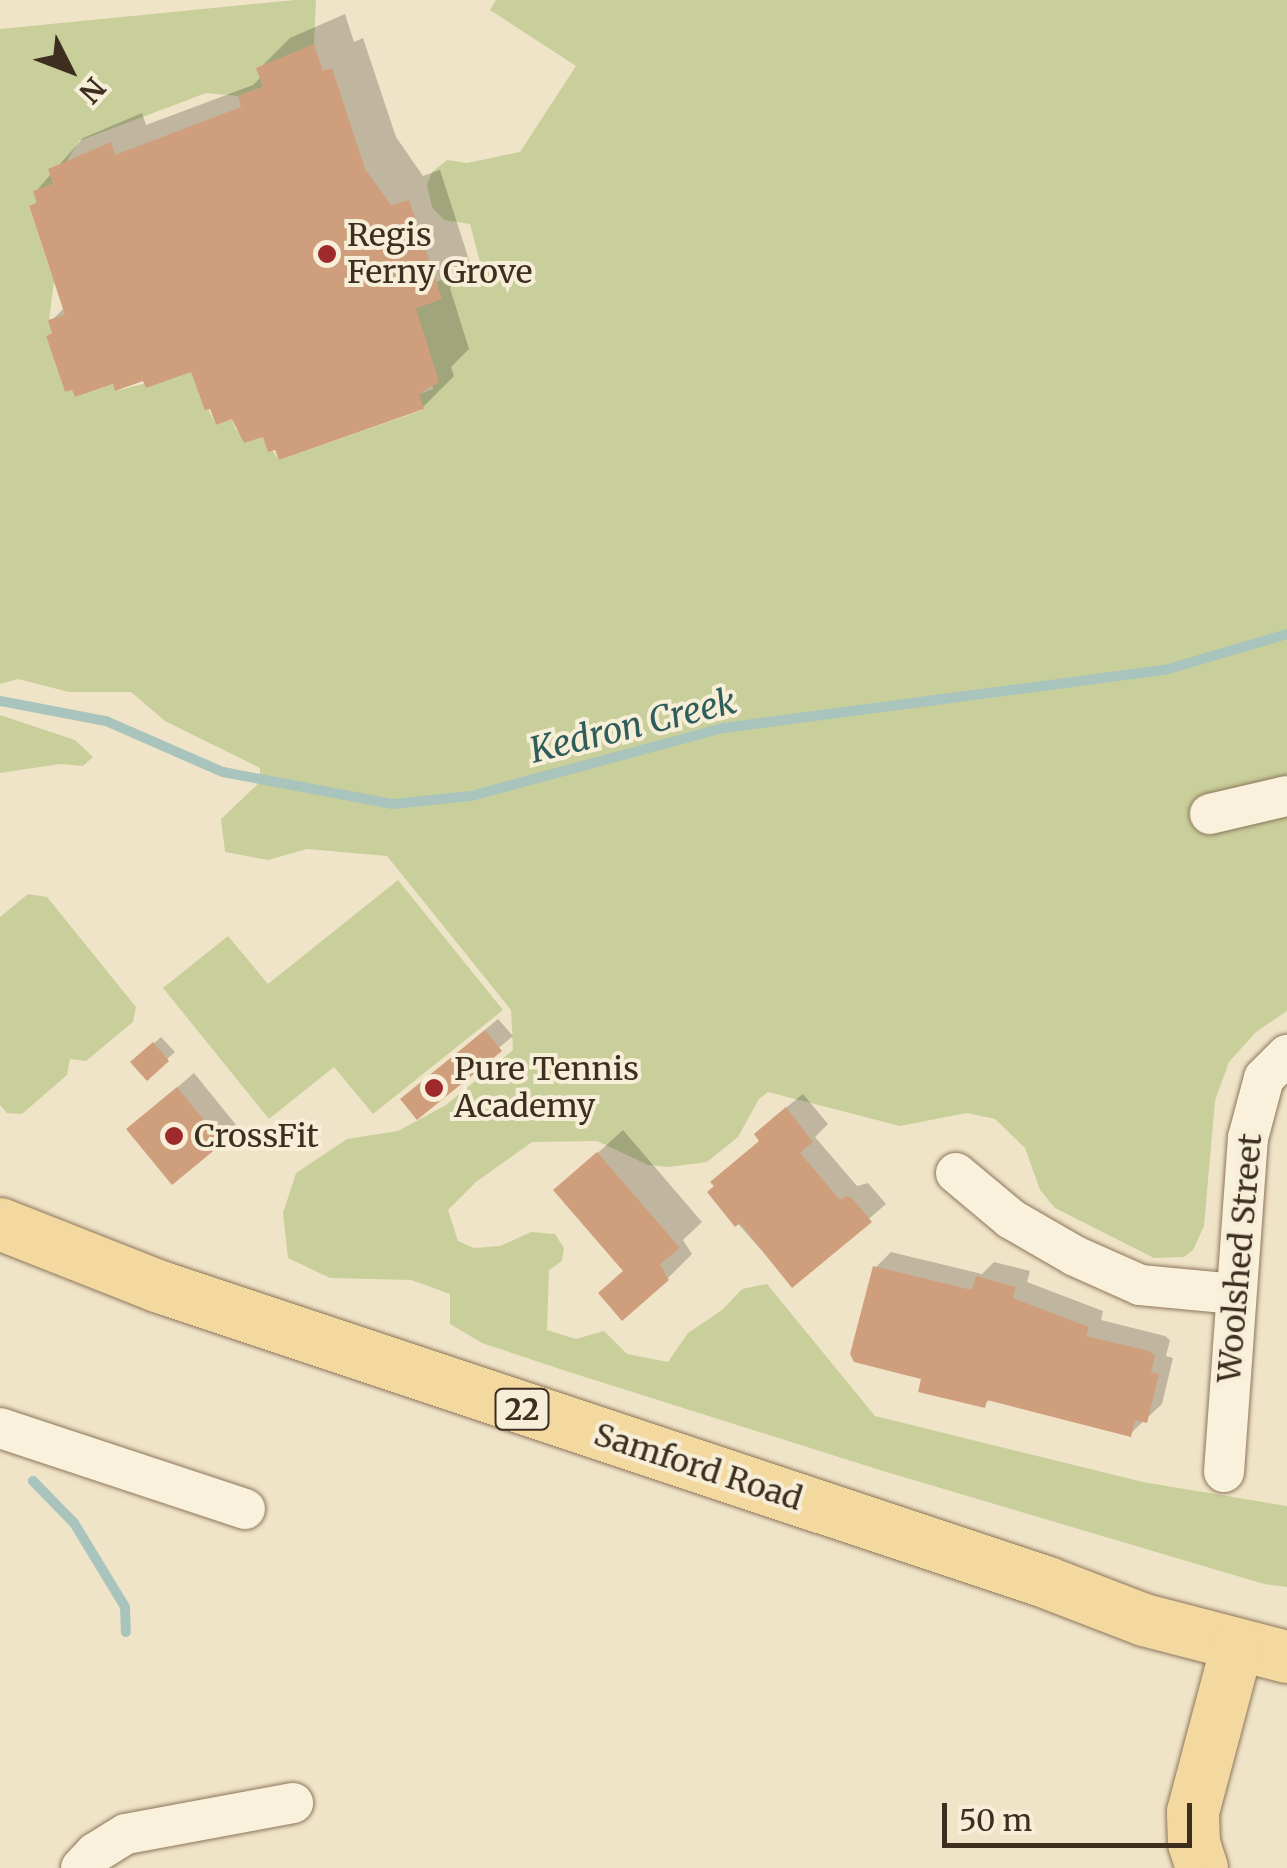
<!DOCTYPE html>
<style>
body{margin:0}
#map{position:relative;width:1287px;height:1868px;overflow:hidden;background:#f0e4c8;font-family:Merriweather,serif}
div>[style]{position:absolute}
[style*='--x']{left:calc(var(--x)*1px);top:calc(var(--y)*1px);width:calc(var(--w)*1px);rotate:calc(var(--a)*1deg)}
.green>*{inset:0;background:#c9cf9b}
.shadow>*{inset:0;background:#0003}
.stream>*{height:10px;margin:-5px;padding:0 5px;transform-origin:5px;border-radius:5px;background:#a9c4bc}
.building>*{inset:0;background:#cf9f7d}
.roads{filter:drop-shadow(0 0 2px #8d765c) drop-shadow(0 0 2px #8d765c)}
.minor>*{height:40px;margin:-20px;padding:0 20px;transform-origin:20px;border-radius:20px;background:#faf1dc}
.major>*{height:52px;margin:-26px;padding:0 26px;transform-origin:26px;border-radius:26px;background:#f3d9a0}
.dots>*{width:28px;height:28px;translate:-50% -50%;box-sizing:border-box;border:5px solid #f7eed8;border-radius:50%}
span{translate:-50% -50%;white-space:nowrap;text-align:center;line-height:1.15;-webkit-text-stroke:8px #f7eed8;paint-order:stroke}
.shield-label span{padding:2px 8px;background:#f7eed8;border:2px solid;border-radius:8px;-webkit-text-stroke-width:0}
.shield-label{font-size:30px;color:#3d2e20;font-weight:700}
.poi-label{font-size:32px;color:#3d2e20}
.left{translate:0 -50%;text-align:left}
.street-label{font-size:32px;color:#3d2e20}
.water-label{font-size:35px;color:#2f5d5a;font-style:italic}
.north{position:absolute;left:20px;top:20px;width:100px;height:100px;-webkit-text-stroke:8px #f7eed8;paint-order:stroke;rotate:132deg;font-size:28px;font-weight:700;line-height:40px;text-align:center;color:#3d2e20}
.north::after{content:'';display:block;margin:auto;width:35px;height:45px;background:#3d2e20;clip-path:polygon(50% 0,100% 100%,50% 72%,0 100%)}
.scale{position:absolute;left:942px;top:1803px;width:250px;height:45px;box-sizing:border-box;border:5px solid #3d2e20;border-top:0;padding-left:12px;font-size:30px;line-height:35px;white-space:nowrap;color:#3d2e20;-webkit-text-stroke:8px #f7eed8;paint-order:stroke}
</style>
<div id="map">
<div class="green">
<div style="clip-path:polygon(295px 0,316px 0,314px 44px,257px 68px,263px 87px,238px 96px,206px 93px,79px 141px,53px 184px,34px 191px,37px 203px,29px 207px,54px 282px,49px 320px,52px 333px,46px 336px,65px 392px,72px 390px,75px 397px,113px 384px,116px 391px,203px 368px,196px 385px,216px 425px,232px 419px,236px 430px,263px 437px,279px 460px,423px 410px,419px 394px,433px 389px,413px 309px,441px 299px,436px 282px,481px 266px,470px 224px,444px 220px,432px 207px,427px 185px,432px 172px,447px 160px,467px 163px,520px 152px,576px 66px,490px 10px,496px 0,1287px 0,1287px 1011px,1256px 1032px,1229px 1062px,1215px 1101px,1204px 1226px,1193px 1250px,1184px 1257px,1154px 1258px,1055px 1208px,1040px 1190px,1025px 1148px,995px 1119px,967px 1113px,900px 1126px,768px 1092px,759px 1099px,738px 1137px,707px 1162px,668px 1167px,648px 1165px,597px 1141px,532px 1142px,476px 1182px,448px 1210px,458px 1241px,474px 1248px,500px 1246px,531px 1232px,555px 1234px,564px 1248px,562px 1261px,549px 1270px,547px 1330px,576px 1339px,604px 1331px,627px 1354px,668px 1362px,688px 1333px,722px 1310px,742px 1289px,767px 1284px,875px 1416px,1143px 1482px,1287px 1506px,1287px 1587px,1264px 1584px,883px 1471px,569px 1372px,482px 1343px,450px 1324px,450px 1294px,411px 1280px,330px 1278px,288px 1258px,283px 1213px,296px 1173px,347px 1139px,398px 1131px,446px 1105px,513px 1050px,511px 1010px,387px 856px,307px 849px,268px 860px,225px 852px,221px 819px,260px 782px,260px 768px,165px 721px,131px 692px,69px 692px,18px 679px,0 684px,0 29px)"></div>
<div style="clip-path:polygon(0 715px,75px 740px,93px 757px,83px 766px,60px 764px,0 773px)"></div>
<div style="clip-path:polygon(398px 880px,503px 1010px,373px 1114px,334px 1067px,269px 1119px,163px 988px,228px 936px,268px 984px)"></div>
<div style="clip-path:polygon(28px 894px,47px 897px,136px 1007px,133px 1022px,86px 1061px,70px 1059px,67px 1075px,22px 1114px,7px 1113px,0 1105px,0 917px)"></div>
</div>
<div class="shadow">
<div style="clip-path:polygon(345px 14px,354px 42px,363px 38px,396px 137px,423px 176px,440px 170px,471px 266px,450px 288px,469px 349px,451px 367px,454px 376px,423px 407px,264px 433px,233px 416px,192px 369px,114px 381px,54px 331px,51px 321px,65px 307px,31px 207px,39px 200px,36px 191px,83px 138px,142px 113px,146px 125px,253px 85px,262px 76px,259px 69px,290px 38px)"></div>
<div style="clip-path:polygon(498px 1019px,513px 1036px,417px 1116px,416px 1087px)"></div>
<div style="clip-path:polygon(161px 1037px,175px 1052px,147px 1077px,141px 1055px)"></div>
<div style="clip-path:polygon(194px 1073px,237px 1126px,221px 1141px,129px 1129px)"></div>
<div style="clip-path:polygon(803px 1094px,828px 1124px,815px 1137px,857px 1186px,868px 1183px,886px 1204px,792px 1285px,710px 1192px,761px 1139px,773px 1118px)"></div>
<div style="clip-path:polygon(623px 1130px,702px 1222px,683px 1240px,692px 1254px,668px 1278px,625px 1270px,557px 1190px)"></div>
<div style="clip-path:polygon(891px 1252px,982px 1274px,994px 1262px,1030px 1271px,1027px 1282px,1103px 1311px,1101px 1320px,1165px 1336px,1170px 1340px,1166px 1356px,1173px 1358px,1162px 1404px,1130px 1434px,991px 1398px,984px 1405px,924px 1378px,875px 1268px)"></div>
</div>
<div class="stream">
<div style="--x:0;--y:701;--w:108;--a:10.7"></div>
<div style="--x:106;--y:721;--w:128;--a:23.6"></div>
<div style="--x:223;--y:772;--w:173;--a:10.7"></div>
<div style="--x:393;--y:804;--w:78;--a:-5.9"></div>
<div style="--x:471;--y:796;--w:261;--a:-15.1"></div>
<div style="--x:723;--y:728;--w:446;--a:-7.5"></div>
<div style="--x:1165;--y:670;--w:127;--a:-16.4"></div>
<div style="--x:33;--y:1481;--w:59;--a:45.7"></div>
<div style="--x:74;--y:1523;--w:98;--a:58.7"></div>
<div style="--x:125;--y:1607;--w:25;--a:88"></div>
</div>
<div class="building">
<div style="clip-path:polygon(314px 44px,323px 71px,332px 68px,365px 169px,391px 205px,409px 200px,442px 299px,416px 308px,439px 382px,419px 394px,424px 409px,279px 460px,275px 450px,268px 452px,263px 437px,244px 443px,232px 419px,216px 425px,210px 409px,205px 410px,191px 372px,146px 388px,143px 381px,115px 391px,113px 384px,75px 397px,72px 390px,65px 392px,46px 336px,52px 333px,48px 320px,65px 315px,29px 206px,37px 203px,33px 191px,53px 184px,48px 169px,111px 142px,115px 155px,241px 107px,238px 96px,263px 87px,256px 68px)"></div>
<div style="clip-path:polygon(485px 1030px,502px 1051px,417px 1120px,400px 1099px)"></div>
<div style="clip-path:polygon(153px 1042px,169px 1061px,147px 1081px,130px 1062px)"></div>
<div style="clip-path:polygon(177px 1087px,223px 1143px,172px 1185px,126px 1129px)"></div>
<div style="clip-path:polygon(786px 1107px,813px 1142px,800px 1153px,840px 1200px,846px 1196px,852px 1198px,872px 1222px,792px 1288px,740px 1223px,735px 1227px,707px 1192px,714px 1186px,710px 1182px,759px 1141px,754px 1134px)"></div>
<div style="clip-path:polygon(597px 1152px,680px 1248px,660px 1264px,669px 1280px,622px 1321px,598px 1293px,623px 1271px,553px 1190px)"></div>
<div style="clip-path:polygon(873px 1266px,972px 1290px,976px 1276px,1016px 1287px,1013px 1298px,1089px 1327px,1086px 1336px,1149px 1351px,1155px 1356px,1151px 1372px,1159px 1374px,1147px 1423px,1135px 1420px,1131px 1437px,987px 1400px,985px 1408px,918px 1392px,921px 1379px,854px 1362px,850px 1354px)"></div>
</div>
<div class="roads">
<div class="minor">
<div style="--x:1210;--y:814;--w:79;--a:-13.2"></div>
<div style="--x:956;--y:1173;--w:72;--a:39.9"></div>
<div style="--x:1011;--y:1219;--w:74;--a:30"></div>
<div style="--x:1075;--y:1256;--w:71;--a:24"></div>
<div style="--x:1140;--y:1285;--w:96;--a:5.4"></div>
<div style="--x:0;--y:1428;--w:258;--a:18.3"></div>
<div style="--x:1224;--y:1472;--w:335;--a:-85.9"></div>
<div style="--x:1248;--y:1138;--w:62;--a:-75.1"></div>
<div style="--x:1264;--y:1078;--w:33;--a:-45"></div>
<div style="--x:81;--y:1868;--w:21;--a:-47"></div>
<div style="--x:95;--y:1853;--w:36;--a:-32"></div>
<div style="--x:126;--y:1834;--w:170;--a:-10.5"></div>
</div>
<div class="major">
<div style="--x:0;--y:1224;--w:169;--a:21.5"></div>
<div style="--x:157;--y:1286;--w:939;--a:18.43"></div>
<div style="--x:1048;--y:1583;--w:103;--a:21.1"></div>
<div style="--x:1144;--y:1620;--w:148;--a:14.5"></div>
<div style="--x:1202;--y:1868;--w:26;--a:-108"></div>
<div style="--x:1194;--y:1843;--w:31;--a:-92"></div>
<div style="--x:1193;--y:1812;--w:171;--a:-75.1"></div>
</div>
</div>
<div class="dots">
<div style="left:327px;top:254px;background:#9e2a2b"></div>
<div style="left:434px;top:1088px;background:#9e2a2b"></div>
<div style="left:174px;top:1136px;background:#9e2a2b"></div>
</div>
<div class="shield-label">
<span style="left:522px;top:1409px">22</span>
</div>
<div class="poi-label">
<span class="left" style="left:347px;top:254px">Regis<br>Ferny Grove</span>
<span class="left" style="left:454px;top:1088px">Pure Tennis<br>Academy</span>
<span class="left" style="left:194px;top:1136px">CrossFit</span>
</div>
<div class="street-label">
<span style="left:1240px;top:1258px;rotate:-85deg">Woolshed Street</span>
<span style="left:698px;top:1467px;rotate:18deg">Samford Road</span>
</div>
<div class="water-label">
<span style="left:633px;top:726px;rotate:-14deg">Kedron Creek</span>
</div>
<div class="north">N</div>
<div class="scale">50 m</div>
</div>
